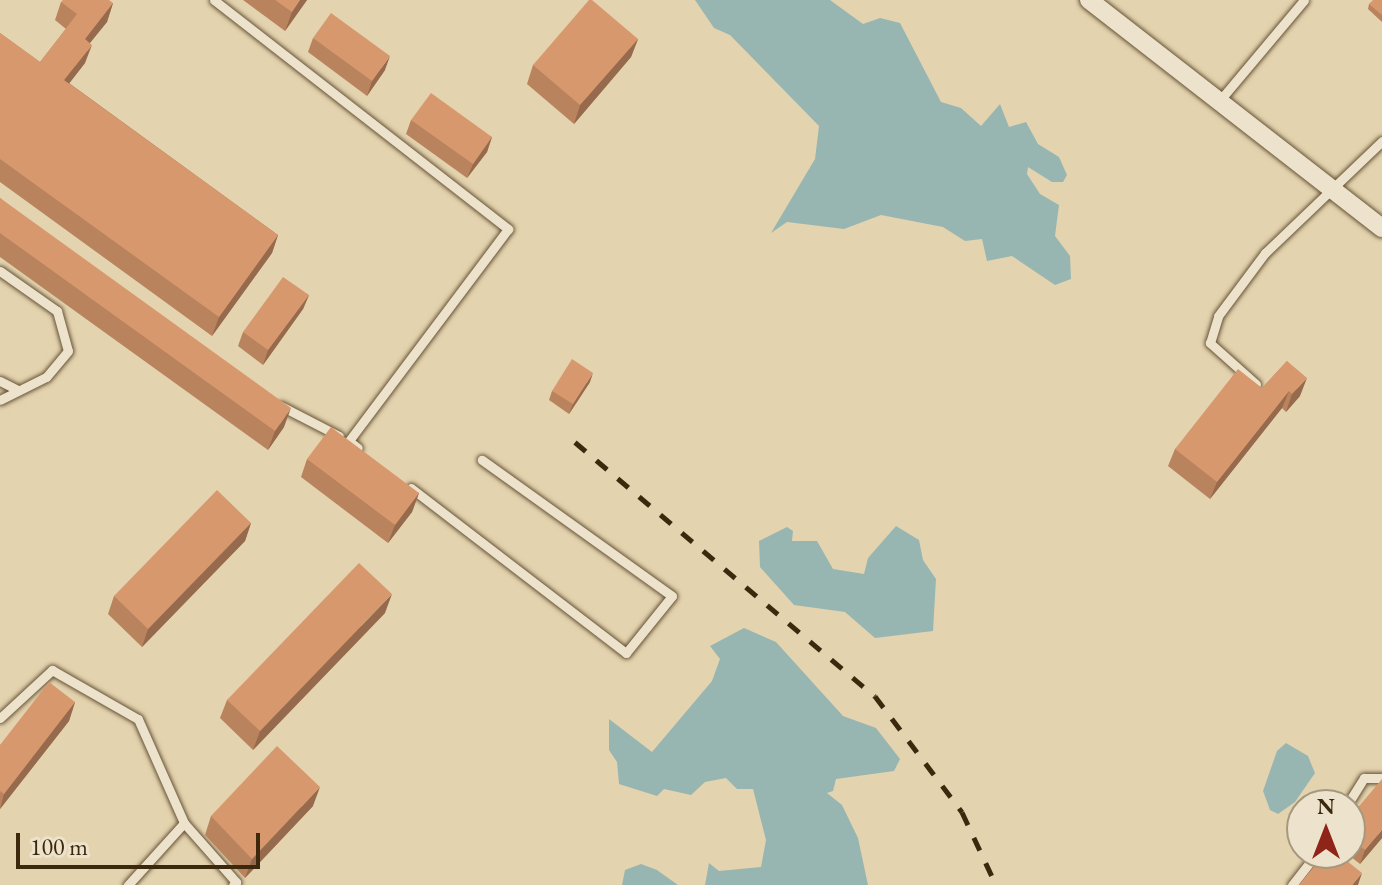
<!DOCTYPE html>
<style>
body{margin:0}
#map{position:relative;width:1382px;height:885px;overflow:hidden;background:#e4d3af;font-family:"EB Garamond",serif}
div>[style]{position:absolute}
[style*='--x']{left:calc(var(--x)*1px);top:calc(var(--y)*1px);width:calc(var(--w)*1px);rotate:calc(var(--a)*1deg)}
.water>*{inset:0;background:#97b6b2}
.roads{filter:drop-shadow(0 0 2px #665436) drop-shadow(0 0 2px #665436)}
.lane>*{height:9px;margin:-4.5px;padding:0 4.5px;transform-origin:4.5px;border-radius:4.5px;background:#ede2cb}
.street>*{height:18px;margin:-9px;padding:0 9px;transform-origin:9px;border-radius:9px;background:#ede2cb}
.rail>*{height:5px;margin-top:-2.5px;transform-origin:0;background:repeating-linear-gradient(90deg,#3c290d 0 14px,transparent 0 28px)}
.wall>*{inset:0;background:#b9835e}
.shaded-wall>*{inset:0;background:#966a4c}
.building>*{inset:0;background:#d7986d}
span{translate:-50% -50%;white-space:nowrap;text-align:center;line-height:1.15;-webkit-text-stroke:8px #ede2cb;paint-order:stroke}
.north{position:absolute;left:1286px;top:789px;width:80px;height:80px;box-sizing:border-box;background:#ede2cb;border:2px solid #a6987f;border-radius:50%;rotate:0deg;font-size:22px;font-weight:700;line-height:32px;text-align:center;color:#3c290d}
.north::after{content:'';display:block;margin:auto;width:28px;height:36px;background:#8f2418;clip-path:polygon(50% 0,100% 100%,50% 72%,0 100%)}
.scale{position:absolute;left:16px;top:833px;width:244px;height:36px;box-sizing:border-box;border:4px solid #3c290d;border-top:0;padding-left:10px;font-size:24px;line-height:28px;white-space:nowrap;color:#3c290d;-webkit-text-stroke:6px #ede2cb;paint-order:stroke}
</style>
<div id="map">
<div class="water">
<div style="clip-path:polygon(695px 0,830px 0,863px 24px,880px 18px,900px 23px,941px 102px,961px 108px,981px 126px,1000px 104px,1009px 127px,1026px 122px,1038px 144px,1059px 157px,1067px 175px,1063px 182px,1052px 182px,1028px 167px,1027px 174px,1040px 194px,1059px 205px,1055px 236px,1070px 256px,1071px 279px,1055px 285px,1012px 256px,987px 261px,982px 239px,965px 241px,943px 227px,881px 215px,844px 229px,787px 222px,771px 233px,815px 159px,819px 126px,730px 35px,714px 28px)"></div>
<div style="clip-path:polygon(896px 526px,919px 540px,923px 560px,936px 579px,933px 631px,875px 638px,845px 612px,794px 605px,760px 567px,759px 541px,787px 527px,793px 531px,792px 541px,817px 541px,833px 569px,864px 574px,868px 558px)"></div>
<div style="clip-path:polygon(744px 628px,776px 642px,843px 716px,876px 728px,900px 759px,894px 771px,836px 779px,833px 791px,827px 793px,842px 805px,858px 838px,868px 885px,705px 885px,709px 863px,719px 871px,761px 867px,766px 840px,753px 789px,737px 789px,726px 778px,705px 782px,691px 795px,664px 789px,657px 796px,619px 784px,617px 762px,609px 750px,609px 719px,652px 752px,712px 681px,720px 659px,710px 646px)"></div>
<div style="clip-path:polygon(1286px 743px,1308px 756px,1315px 773px,1295px 802px,1278px 814px,1270px 810px,1263px 791px,1277px 751px)"></div>
<div style="clip-path:polygon(641px 864px,657px 870px,678px 885px,622px 885px,625px 870px)"></div>
</div>
<div class="roads">
<div class="lane">
<div style="--x:214;--y:0;--w:373;--a:37.9"></div>
<div style="--x:508;--y:229;--w:265;--a:126.9"></div>
<div style="--x:349;--y:441;--w:11;--a:38"></div>
<div style="--x:1221;--y:99;--w:129;--a:-50"></div>
<div style="--x:0;--y:271;--w:70;--a:35.1"></div>
<div style="--x:57;--y:311;--w:41;--a:74.6"></div>
<div style="--x:68;--y:351;--w:34;--a:130"></div>
<div style="--x:46;--y:377;--w:51;--a:153.4"></div>
<div style="--x:0;--y:381;--w:20;--a:27"></div>
<div style="--x:1256;--y:384;--w:62;--a:-138.3"></div>
<div style="--x:1210;--y:343;--w:28;--a:-73"></div>
<div style="--x:1218;--y:316;--w:79;--a:-53.3"></div>
<div style="--x:1265;--y:253;--w:162;--a:-43.7"></div>
<div style="--x:281;--y:406;--w:65;--a:27.3"></div>
<div style="--x:411;--y:488;--w:271;--a:37.5"></div>
<div style="--x:626;--y:653;--w:73;--a:-51.1"></div>
<div style="--x:672;--y:596;--w:234;--a:-144.4"></div>
<div style="--x:0;--y:718;--w:71;--a:-42.7"></div>
<div style="--x:52;--y:670;--w:99;--a:29.7"></div>
<div style="--x:138;--y:719;--w:114;--a:66.1"></div>
<div style="--x:184;--y:823;--w:84;--a:132.1"></div>
<div style="--x:1347;--y:805;--w:32;--a:-58"></div>
<div style="--x:1364;--y:778;--w:18;--a:0"></div>
<div style="--x:184;--y:823;--w:79;--a:48.6"></div>
<div style="--x:236;--y:882;--w:4;--a:135"></div>
<div style="--x:1292;--y:885;--w:41;--a:-52"></div>
</div>
<div class="street">
<div style="--x:1089;--y:0;--w:371;--a:37.9"></div>
</div>
</div>
<div class="rail">
<div style="--x:575;--y:442;--w:393;--a:40.3"></div>
<div style="--x:875;--y:696;--w:145;--a:53.1"></div>
<div style="--x:962;--y:812;--w:81;--a:65"></div>
</div>
<div class="wall">
<div style="clip-path:polygon(243px 0,307px 0,285px 31px)"></div>
<div style="clip-path:polygon(1382px 0,1382px 22px,1368px 9px,1369px 4px)"></div>
<div style="clip-path:polygon(61px 2px,113px 3px,107px 22px,89px 43px,85px 63px,69px 83px,278px 235px,272px 253px,212px 336px,0 182px,0 33px,40px 62px,66px 29px,55px 20px)"></div>
<div style="clip-path:polygon(313px 38px,385px 70px,367px 96px,308px 52px)"></div>
<div style="clip-path:polygon(638px 39px,631px 57px,574px 124px,527px 84px,533px 65px)"></div>
<div style="clip-path:polygon(411px 120px,492px 137px,487px 152px,467px 178px,406px 134px)"></div>
<div style="clip-path:polygon(0 198px,284px 427px,268px 450px,0 257px)"></div>
<div style="clip-path:polygon(309px 295px,303px 309px,263px 365px,238px 346px,243px 332px)"></div>
<div style="clip-path:polygon(1287px 361px,1300px 396px,1286px 412px,1282px 408px,1210px 499px,1168px 466px,1175px 449px,1262px 388px)"></div>
<div style="clip-path:polygon(590px 382px,569px 414px,549px 400px,552px 391px)"></div>
<div style="clip-path:polygon(307px 459px,419px 493px,412px 512px,388px 543px,301px 477px)"></div>
<div style="clip-path:polygon(251px 523px,245px 541px,142px 647px,108px 614px,114px 596px)"></div>
<div style="clip-path:polygon(385px 613px,253px 750px,220px 718px,227px 700px)"></div>
<div style="clip-path:polygon(75px 702px,69px 721px,0 809px,0 745px)"></div>
<div style="clip-path:polygon(313px 806px,245px 878px,205px 835px,211px 816px)"></div>
<div style="clip-path:polygon(1350px 817px,1382px 838px,1360px 864px,1346px 853px,1350px 853px)"></div>
</div>
<div class="shaded-wall">
<div style="clip-path:polygon(300px 0,307px 0,285px 31px,292px 12px)"></div>
<div style="clip-path:polygon(113px 3px,107px 22px,78px 58px,85px 39px)"></div>
<div style="clip-path:polygon(638px 39px,631px 57px,574px 124px,580px 105px)"></div>
<div style="clip-path:polygon(92px 45px,85px 63px,58px 98px,64px 80px)"></div>
<div style="clip-path:polygon(390px 56px,385px 70px,367px 96px,372px 81px)"></div>
<div style="clip-path:polygon(492px 137px,487px 152px,467px 178px,473px 164px)"></div>
<div style="clip-path:polygon(278px 235px,272px 253px,212px 336px,219px 317px)"></div>
<div style="clip-path:polygon(309px 295px,303px 309px,263px 365px,268px 350px)"></div>
<div style="clip-path:polygon(593px 373px,590px 382px,569px 414px,573px 404px)"></div>
<div style="clip-path:polygon(1307px 378px,1300px 396px,1286px 412px,1292px 394px)"></div>
<div style="clip-path:polygon(1289px 391px,1282px 408px,1210px 499px,1217px 482px)"></div>
<div style="clip-path:polygon(291px 408px,284px 427px,268px 450px,275px 431px)"></div>
<div style="clip-path:polygon(419px 493px,412px 512px,388px 543px,395px 525px)"></div>
<div style="clip-path:polygon(251px 523px,245px 541px,142px 647px,148px 629px)"></div>
<div style="clip-path:polygon(392px 594px,385px 613px,253px 750px,260px 731px)"></div>
<div style="clip-path:polygon(75px 702px,69px 721px,0 809px,4px 794px)"></div>
<div style="clip-path:polygon(320px 787px,313px 806px,245px 878px,252px 859px)"></div>
<div style="clip-path:polygon(1382px 830px,1382px 838px,1360px 864px,1365px 850px)"></div>
<div style="clip-path:polygon(1362px 873px,1358px 885px,1352px 885px)"></div>
</div>
<div class="building">
<div style="clip-path:polygon(63px 0,109px 0,113px 3px,85px 39px,92px 45px,64px 80px,278px 235px,219px 317px,0 159px,0 33px,40px 62px,77px 14px,61px 2px)"></div>
<div style="clip-path:polygon(275px 0,300px 0,292px 12px)"></div>
<div style="clip-path:polygon(589px 0,592px 0,638px 39px,580px 105px,533px 65px)"></div>
<div style="clip-path:polygon(1373px 0,1382px 0,1382px 15px,1369px 4px)"></div>
<div style="clip-path:polygon(331px 13px,390px 56px,372px 81px,313px 38px)"></div>
<div style="clip-path:polygon(431px 93px,492px 137px,473px 164px,411px 120px)"></div>
<div style="clip-path:polygon(0 198px,291px 408px,275px 431px,0 233px)"></div>
<div style="clip-path:polygon(283px 277px,309px 295px,268px 350px,243px 332px)"></div>
<div style="clip-path:polygon(572px 359px,593px 373px,573px 404px,552px 391px)"></div>
<div style="clip-path:polygon(1287px 361px,1307px 378px,1292px 394px,1289px 391px,1217px 482px,1175px 449px,1238px 369px,1262px 388px)"></div>
<div style="clip-path:polygon(331px 427px,419px 493px,395px 525px,307px 459px)"></div>
<div style="clip-path:polygon(217px 490px,251px 523px,148px 629px,114px 596px)"></div>
<div style="clip-path:polygon(359px 563px,392px 594px,260px 731px,227px 700px)"></div>
<div style="clip-path:polygon(49px 682px,75px 702px,4px 794px,0 791px,0 745px)"></div>
<div style="clip-path:polygon(277px 746px,320px 787px,252px 859px,211px 816px)"></div>
<div style="clip-path:polygon(1382px 779px,1382px 830px,1365px 850px,1350px 838px,1350px 817px)"></div>
<div style="clip-path:polygon(1325px 853px,1337px 853px,1362px 873px,1352px 885px,1299px 885px)"></div>
</div>
<div class="north">N</div>
<div class="scale">100 m</div>
</div>
